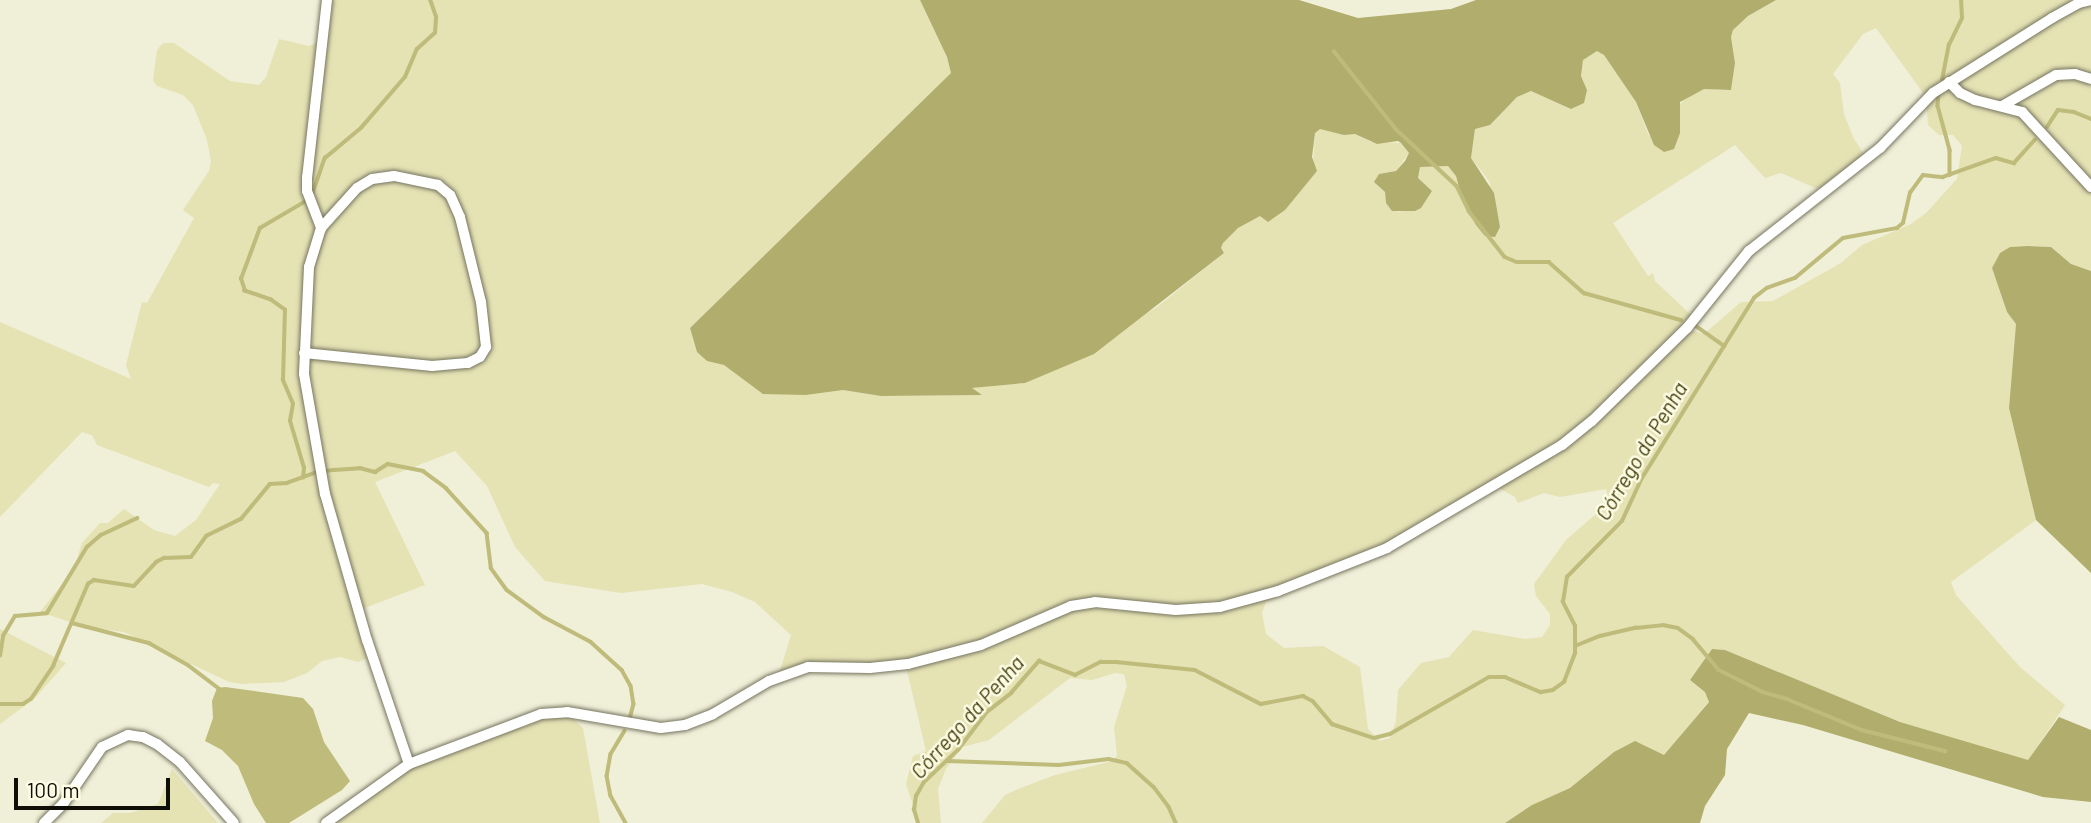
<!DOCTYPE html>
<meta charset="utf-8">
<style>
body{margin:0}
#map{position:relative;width:2091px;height:823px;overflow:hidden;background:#f0efd8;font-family:Barlow,sans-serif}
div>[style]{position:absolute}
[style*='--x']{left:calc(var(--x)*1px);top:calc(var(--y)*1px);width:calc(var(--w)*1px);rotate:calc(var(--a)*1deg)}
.green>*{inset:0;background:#e5e2b4}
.forest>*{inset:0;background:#b1ad6c}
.water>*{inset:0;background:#bfbb7a}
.stream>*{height:3.5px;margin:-1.75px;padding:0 1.75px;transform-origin:1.75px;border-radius:1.75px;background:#bfbb7a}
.roads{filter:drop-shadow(0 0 2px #767560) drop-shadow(0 0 2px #767560)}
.street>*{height:10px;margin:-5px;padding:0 5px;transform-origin:5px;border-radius:5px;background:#fff}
span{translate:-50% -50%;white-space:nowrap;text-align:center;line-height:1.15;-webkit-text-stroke:5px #fdfce5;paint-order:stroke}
.water-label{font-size:21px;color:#433f0b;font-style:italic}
.scale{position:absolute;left:14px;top:778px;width:156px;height:32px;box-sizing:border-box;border:4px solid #0e0d06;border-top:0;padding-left:9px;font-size:21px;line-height:24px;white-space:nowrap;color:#0e0d06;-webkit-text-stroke:5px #fdfce5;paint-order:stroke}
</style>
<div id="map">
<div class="green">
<div style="clip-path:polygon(evenodd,322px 0,920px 0,947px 57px,951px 73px,690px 328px,697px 352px,707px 361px,724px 365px,738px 374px,806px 395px,843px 390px,881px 396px,980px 395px,971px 388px,1025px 383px,1157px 307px,1224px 253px,1221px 248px,1223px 243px,1238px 228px,1260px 215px,1263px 217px,1313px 164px,1315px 133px,1320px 128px,1344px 135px,1355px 134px,1371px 142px,1401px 143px,1409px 153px,1396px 171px,1379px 174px,1378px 186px,1385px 192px,1386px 203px,1398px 212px,1421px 208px,1432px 191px,1418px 178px,1420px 167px,1448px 166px,1456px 176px,1463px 202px,1500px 227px,1489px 181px,1471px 158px,1475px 129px,1490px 125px,1517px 97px,1531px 91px,1571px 109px,1587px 90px,1581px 76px,1583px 59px,1597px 51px,1604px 55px,1636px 102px,1649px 136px,1691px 93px,1704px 89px,1731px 90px,1735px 63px,1731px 37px,1733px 30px,1748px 16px,1776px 0,2091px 0,2091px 271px,2071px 264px,2051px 247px,2028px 246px,2010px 247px,2000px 253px,1992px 268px,2007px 312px,2016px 324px,2009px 408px,2036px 520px,1951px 582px,1956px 595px,2020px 667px,2065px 705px,2028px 761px,1900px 722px,1725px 650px,1712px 649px,1690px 680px,1706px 692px,1709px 701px,1664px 756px,1614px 752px,1570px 788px,1532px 805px,1505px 823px,982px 823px,1005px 795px,1018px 789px,1055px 775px,1113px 761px,1117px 755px,1114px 727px,1127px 686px,1124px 674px,1115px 673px,1092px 680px,1070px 678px,989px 740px,962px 747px,946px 769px,938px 789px,941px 823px,919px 823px,906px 784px,913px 756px,926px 751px,905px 662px,856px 663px,778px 677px,791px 635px,755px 602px,732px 592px,702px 584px,621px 593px,545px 581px,515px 547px,487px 486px,455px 451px,375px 482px,425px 585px,354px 612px,367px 658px,358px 662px,340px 657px,322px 661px,307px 673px,284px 682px,243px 684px,229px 682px,124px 632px,85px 627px,40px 612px,74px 569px,82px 543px,100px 523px,108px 523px,124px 509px,154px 530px,175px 536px,196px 520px,220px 484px,213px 483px,209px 487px,97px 445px,92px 435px,82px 432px,0 517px,0 322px,131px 379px,126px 365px,142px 302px,147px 303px,194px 218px,183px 210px,209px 171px,211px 161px,207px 140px,193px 105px,183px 95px,157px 86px,153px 80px,157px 50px,163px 43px,174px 43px,230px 81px,259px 85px,266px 77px,279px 39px,309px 46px,317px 43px,322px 0,1876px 28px,1926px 97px,1928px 125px,1939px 135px,1953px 135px,1962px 146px,1957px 179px,1926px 213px,1911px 224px,1862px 245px,1841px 263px,1773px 301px,1741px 302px,1704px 334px,1690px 330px,1692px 316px,1655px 281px,1653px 273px,1648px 276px,1613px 223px,1735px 145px,1765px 178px,1781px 173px,1820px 190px,1865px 156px,1853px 137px,1844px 114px,1840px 83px,1833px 74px,1863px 34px,1876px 28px,322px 0,1499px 488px,1515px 497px,1518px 503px,1544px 493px,1560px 497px,1606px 489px,1608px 498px,1597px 513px,1566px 540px,1534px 584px,1536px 596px,1550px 614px,1550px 625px,1542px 637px,1525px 639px,1473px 630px,1449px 657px,1421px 663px,1398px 690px,1396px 721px,1390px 738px,1380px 741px,1368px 729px,1360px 667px,1323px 646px,1284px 648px,1266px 634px,1262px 613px,1266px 602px,1315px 582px,1499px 488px)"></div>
<div style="clip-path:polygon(0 629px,66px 663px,35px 698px,0 724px)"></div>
<div style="clip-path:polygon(549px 715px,573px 719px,583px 728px,600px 823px,332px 823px,365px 795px,427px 758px)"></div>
<div style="clip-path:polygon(172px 769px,218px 823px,101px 823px,113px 813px,130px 813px,158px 804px)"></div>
</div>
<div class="forest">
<div style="clip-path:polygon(920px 0,1299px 0,1358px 18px,1451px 9px,1476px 0,1776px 0,1748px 16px,1733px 30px,1731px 37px,1735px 63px,1731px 90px,1704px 89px,1680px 102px,1680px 133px,1674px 149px,1664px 152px,1654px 145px,1636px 102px,1604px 55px,1597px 51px,1583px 60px,1581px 76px,1587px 90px,1584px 103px,1571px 109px,1531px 91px,1517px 97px,1490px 125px,1475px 129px,1471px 158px,1494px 193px,1500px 227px,1495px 237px,1485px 236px,1476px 225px,1463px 202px,1456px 176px,1448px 166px,1420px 167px,1418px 178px,1432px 191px,1421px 208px,1415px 211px,1392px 211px,1386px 203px,1385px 192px,1374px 182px,1379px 174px,1396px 171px,1405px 161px,1409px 153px,1401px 143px,1398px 141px,1377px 144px,1355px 134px,1344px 135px,1320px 129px,1315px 133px,1312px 157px,1317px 171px,1285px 210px,1268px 222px,1260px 216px,1238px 228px,1223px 243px,1221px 248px,1224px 253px,1094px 354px,1025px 383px,972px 388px,982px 395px,881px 396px,843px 390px,806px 395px,763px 394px,724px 365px,707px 361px,697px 352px,690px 328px,951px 73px,947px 57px)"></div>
<div style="clip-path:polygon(2028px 246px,2051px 247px,2071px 264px,2091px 271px,2091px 573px,2036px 520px,2009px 408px,2016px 324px,2007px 312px,1992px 268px,2000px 253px,2010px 247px)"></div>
<div style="clip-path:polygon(1712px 649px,1725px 650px,1900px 722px,2028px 760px,2059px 717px,2091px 730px,2091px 802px,2043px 797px,1803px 725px,1749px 713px,1727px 749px,1725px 775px,1705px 806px,1700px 823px,1505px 823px,1532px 805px,1570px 788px,1614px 752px,1635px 741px,1664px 755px,1709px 702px,1705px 692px,1690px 680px)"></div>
</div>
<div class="water">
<div style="clip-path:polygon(225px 687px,303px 698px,313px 709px,324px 742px,350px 781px,342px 790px,289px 823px,266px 823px,254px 804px,238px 766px,222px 750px,205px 741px,213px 718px,212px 701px,217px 688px)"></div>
</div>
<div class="stream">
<div style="--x:1334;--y:51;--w:100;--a:51.5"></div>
<div style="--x:1396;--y:129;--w:83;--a:43.1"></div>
<div style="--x:1457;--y:186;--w:28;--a:64"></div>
<div style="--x:1469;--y:211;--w:58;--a:52"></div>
<div style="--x:1505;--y:257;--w:13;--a:23"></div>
<div style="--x:1517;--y:262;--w:32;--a:0"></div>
<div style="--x:1549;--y:262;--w:47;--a:41.5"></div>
<div style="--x:1584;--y:293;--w:101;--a:15.6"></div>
<div style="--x:1942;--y:80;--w:36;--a:-79"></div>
<div style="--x:1949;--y:45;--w:30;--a:-64"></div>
<div style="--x:1962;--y:18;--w:18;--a:-93"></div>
<div style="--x:1939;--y:94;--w:12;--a:95"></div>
<div style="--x:1938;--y:106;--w:46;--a:74.7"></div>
<div style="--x:1950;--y:150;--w:25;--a:90"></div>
<div style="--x:2047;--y:127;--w:20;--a:-57"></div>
<div style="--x:2058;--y:110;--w:16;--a:7"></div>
<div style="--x:2074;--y:112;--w:18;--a:22"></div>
<div style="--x:313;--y:192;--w:36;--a:-71"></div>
<div style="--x:325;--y:158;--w:47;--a:-39.8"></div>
<div style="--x:361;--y:128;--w:67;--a:-49.2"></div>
<div style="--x:405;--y:77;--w:30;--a:-67"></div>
<div style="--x:417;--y:49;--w:24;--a:-42"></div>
<div style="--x:435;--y:33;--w:16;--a:-86"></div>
<div style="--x:436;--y:17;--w:18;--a:-109"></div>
<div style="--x:1696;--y:326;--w:35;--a:35"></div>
<div style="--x:303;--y:478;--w:10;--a:-84"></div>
<div style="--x:304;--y:468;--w:49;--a:-106.6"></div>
<div style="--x:290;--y:421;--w:17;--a:-80"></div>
<div style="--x:293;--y:404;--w:26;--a:-113"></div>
<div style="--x:283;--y:380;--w:70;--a:-88.4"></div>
<div style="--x:285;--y:310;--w:17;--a:-144"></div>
<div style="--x:271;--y:300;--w:28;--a:-161"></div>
<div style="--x:245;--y:291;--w:13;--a:-108"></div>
<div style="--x:241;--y:279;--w:54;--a:-69.6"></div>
<div style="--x:260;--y:228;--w:53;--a:-30.4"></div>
<div style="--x:72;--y:623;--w:80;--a:14.6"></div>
<div style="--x:149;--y:643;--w:45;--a:29.4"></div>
<div style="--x:188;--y:665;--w:41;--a:37.1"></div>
<div style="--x:1575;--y:646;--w:27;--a:-22"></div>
<div style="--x:1600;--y:636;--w:37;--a:-13"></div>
<div style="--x:1636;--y:628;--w:27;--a:-6"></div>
<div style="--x:1663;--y:625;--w:15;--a:11"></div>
<div style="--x:1678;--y:628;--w:19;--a:36"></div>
<div style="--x:1693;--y:639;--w:40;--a:50"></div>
<div style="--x:1719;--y:670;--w:49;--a:26.6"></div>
<div style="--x:1763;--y:692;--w:25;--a:16"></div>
<div style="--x:1787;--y:699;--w:81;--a:22.5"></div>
<div style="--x:1862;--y:730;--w:86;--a:14.2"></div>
<div style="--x:0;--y:656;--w:20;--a:-81"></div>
<div style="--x:3;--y:636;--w:23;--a:-59"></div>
<div style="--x:15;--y:616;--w:32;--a:-5"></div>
<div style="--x:47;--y:613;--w:77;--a:-58.8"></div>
<div style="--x:87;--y:547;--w:18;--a:-41"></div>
<div style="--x:101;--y:535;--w:40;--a:-25"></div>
<div style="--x:0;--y:704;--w:23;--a:0"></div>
<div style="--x:23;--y:704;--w:9;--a:-32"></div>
<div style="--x:31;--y:699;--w:40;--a:-56"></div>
<div style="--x:53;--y:666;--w:89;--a:-66.9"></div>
<div style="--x:88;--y:584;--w:7;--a:-34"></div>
<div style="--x:94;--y:580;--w:40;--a:8.5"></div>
<div style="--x:134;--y:586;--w:33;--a:-47"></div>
<div style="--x:156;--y:562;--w:9;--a:-27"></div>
<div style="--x:164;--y:558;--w:27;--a:-2"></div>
<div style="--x:191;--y:557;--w:26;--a:-54"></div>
<div style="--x:206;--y:536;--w:39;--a:-26"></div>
<div style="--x:241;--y:519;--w:45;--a:-50.4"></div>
<div style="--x:270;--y:484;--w:17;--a:-3"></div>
<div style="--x:287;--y:483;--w:32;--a:-20"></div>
<div style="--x:317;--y:472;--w:17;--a:-7"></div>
<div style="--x:334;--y:470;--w:26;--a:-4"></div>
<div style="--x:360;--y:468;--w:16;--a:15"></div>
<div style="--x:375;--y:472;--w:15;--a:-32"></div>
<div style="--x:388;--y:464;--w:36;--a:11"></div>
<div style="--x:423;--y:471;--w:29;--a:36"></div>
<div style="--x:446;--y:488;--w:61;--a:47.7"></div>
<div style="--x:487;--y:533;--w:35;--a:83"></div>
<div style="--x:491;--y:568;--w:27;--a:54"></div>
<div style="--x:507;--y:590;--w:46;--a:36.1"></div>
<div style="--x:544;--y:617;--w:53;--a:28"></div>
<div style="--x:591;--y:642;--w:42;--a:42.1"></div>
<div style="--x:622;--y:670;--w:18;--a:61"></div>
<div style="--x:631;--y:686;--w:18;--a:81"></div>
<div style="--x:634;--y:704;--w:16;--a:105"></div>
<div style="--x:625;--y:731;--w:27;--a:121"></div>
<div style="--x:611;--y:754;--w:22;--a:100"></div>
<div style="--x:607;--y:776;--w:20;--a:79"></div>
<div style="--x:611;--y:796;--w:31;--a:61"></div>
<div style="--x:948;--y:761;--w:111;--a:2.1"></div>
<div style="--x:1059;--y:765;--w:50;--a:-6.8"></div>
<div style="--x:1109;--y:759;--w:18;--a:13"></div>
<div style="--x:1127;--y:763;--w:36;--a:42"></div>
<div style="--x:1154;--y:787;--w:25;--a:53"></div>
<div style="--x:1169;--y:807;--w:17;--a:66"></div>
<div style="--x:918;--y:823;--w:14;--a:-107"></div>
<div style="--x:914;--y:810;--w:14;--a:-82"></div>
<div style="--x:916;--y:796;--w:16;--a:-60"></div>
<div style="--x:924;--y:782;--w:47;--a:-43.3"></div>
<div style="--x:958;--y:750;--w:48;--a:-52.7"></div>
<div style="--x:987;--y:712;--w:31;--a:-38"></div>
<div style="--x:1011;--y:693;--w:43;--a:-48.8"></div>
<div style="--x:1039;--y:661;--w:39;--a:21"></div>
<div style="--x:1075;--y:675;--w:29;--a:-27"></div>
<div style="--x:1101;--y:662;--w:15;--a:0"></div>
<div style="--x:1116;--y:662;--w:79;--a:5.8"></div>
<div style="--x:1195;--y:670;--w:74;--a:27.3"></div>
<div style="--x:1261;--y:704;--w:43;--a:-10.8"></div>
<div style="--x:1303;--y:696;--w:11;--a:27"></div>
<div style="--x:1313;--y:701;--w:30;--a:50"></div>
<div style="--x:1332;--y:724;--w:44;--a:18.4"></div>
<div style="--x:1374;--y:738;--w:16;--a:-14"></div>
<div style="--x:1390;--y:734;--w:114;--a:-29.9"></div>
<div style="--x:1489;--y:677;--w:16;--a:0"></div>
<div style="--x:1505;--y:677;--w:39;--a:23"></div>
<div style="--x:1541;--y:692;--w:12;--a:-9"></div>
<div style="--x:1553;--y:690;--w:14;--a:-36"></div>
<div style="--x:1564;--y:682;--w:31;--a:-69"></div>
<div style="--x:1575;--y:653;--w:27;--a:-90"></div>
<div style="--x:1575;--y:626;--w:27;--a:-117"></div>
<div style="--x:1563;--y:602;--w:25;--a:-81"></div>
<div style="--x:1567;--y:577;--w:78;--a:-45.5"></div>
<div style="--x:1622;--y:521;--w:47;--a:-65.1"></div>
<div style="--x:1642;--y:478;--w:212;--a:-58.1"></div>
<div style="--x:1754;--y:298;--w:16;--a:-38"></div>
<div style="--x:1767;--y:288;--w:30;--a:-20"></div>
<div style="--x:1795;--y:278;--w:62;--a:-39.8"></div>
<div style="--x:1843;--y:238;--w:55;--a:-10.5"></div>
<div style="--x:1897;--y:228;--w:8;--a:-40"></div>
<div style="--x:1903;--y:223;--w:31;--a:-77"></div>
<div style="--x:1910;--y:193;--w:22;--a:-54"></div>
<div style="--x:1923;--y:175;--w:20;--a:6"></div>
<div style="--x:1943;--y:177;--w:56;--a:-19.7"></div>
<div style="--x:1996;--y:158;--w:19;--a:16"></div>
<div style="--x:2014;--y:163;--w:31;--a:-48"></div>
</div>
<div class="roads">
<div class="street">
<div style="--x:327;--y:0;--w:178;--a:96.4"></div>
<div style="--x:307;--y:177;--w:14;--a:90"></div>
<div style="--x:307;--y:191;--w:40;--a:69"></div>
<div style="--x:321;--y:228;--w:41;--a:107.1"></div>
<div style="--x:309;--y:267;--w:107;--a:92.7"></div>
<div style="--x:304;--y:374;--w:122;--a:80.1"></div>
<div style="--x:325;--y:494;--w:152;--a:74"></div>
<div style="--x:367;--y:640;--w:131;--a:71.3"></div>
<div style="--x:1949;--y:82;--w:16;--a:45"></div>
<div style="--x:1960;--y:93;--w:17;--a:25"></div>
<div style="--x:1975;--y:100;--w:49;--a:14.3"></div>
<div style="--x:2022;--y:112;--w:102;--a:47.4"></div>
<div style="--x:2002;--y:106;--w:62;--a:-29.9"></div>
<div style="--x:2056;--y:75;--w:19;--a:-3"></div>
<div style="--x:2075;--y:74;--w:17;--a:17"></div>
<div style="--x:304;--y:353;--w:129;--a:5.8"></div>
<div style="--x:432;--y:366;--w:36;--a:-5"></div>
<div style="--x:468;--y:363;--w:13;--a:-27"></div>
<div style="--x:480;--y:357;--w:12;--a:-59"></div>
<div style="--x:486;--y:347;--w:45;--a:-96.3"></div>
<div style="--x:481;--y:302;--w:88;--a:-103.9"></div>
<div style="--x:460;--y:217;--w:24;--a:-114"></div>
<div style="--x:450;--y:195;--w:16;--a:-140"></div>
<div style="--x:438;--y:185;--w:45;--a:-168.4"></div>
<div style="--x:394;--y:176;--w:22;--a:172"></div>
<div style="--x:372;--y:179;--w:17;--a:149"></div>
<div style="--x:357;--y:188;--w:54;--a:132"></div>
<div style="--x:44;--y:823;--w:27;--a:-45"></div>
<div style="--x:63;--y:804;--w:69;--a:-55.6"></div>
<div style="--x:102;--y:747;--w:29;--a:-25"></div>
<div style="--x:128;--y:735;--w:15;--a:8"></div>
<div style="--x:143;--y:737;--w:16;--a:27"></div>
<div style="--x:157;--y:744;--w:29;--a:38"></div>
<div style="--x:180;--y:762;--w:81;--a:48.5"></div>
<div style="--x:326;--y:823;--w:102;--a:-35.4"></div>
<div style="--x:409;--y:764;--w:141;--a:-20.7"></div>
<div style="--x:541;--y:714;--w:26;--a:-4"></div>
<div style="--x:567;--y:712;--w:95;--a:9.7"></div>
<div style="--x:661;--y:728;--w:24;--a:-7"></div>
<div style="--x:685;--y:725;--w:30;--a:-21"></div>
<div style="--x:713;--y:714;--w:65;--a:-30.5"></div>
<div style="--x:769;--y:681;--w:41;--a:-19.7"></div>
<div style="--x:808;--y:667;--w:62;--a:0.9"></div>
<div style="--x:870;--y:668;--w:38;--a:-6"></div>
<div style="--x:908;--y:664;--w:75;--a:-14.6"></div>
<div style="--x:981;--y:645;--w:98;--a:-23.4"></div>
<div style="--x:1071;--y:606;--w:24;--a:-9"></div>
<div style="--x:1095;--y:602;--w:81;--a:5.6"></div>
<div style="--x:1176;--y:610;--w:44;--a:-3.9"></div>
<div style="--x:1220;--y:607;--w:60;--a:-15.4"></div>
<div style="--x:1278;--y:591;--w:117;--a:-21.5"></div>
<div style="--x:1387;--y:548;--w:203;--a:-30.5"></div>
<div style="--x:1562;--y:445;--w:38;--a:-39"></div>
<div style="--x:1592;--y:421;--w:133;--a:-44.4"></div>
<div style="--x:1687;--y:328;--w:99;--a:-51.2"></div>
<div style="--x:1749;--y:251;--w:167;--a:-38.2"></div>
<div style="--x:1880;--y:148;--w:76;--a:-46.1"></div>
<div style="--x:1933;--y:93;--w:141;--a:-32.2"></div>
<div style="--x:2052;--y:18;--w:31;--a:-29"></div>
<div style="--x:2079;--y:3;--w:12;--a:-14"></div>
</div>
</div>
<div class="water-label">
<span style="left:1641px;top:451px;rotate:-59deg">Córrego da Penha</span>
<span style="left:967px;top:717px;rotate:-48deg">Córrego da Penha</span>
</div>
<div class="scale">100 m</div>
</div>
